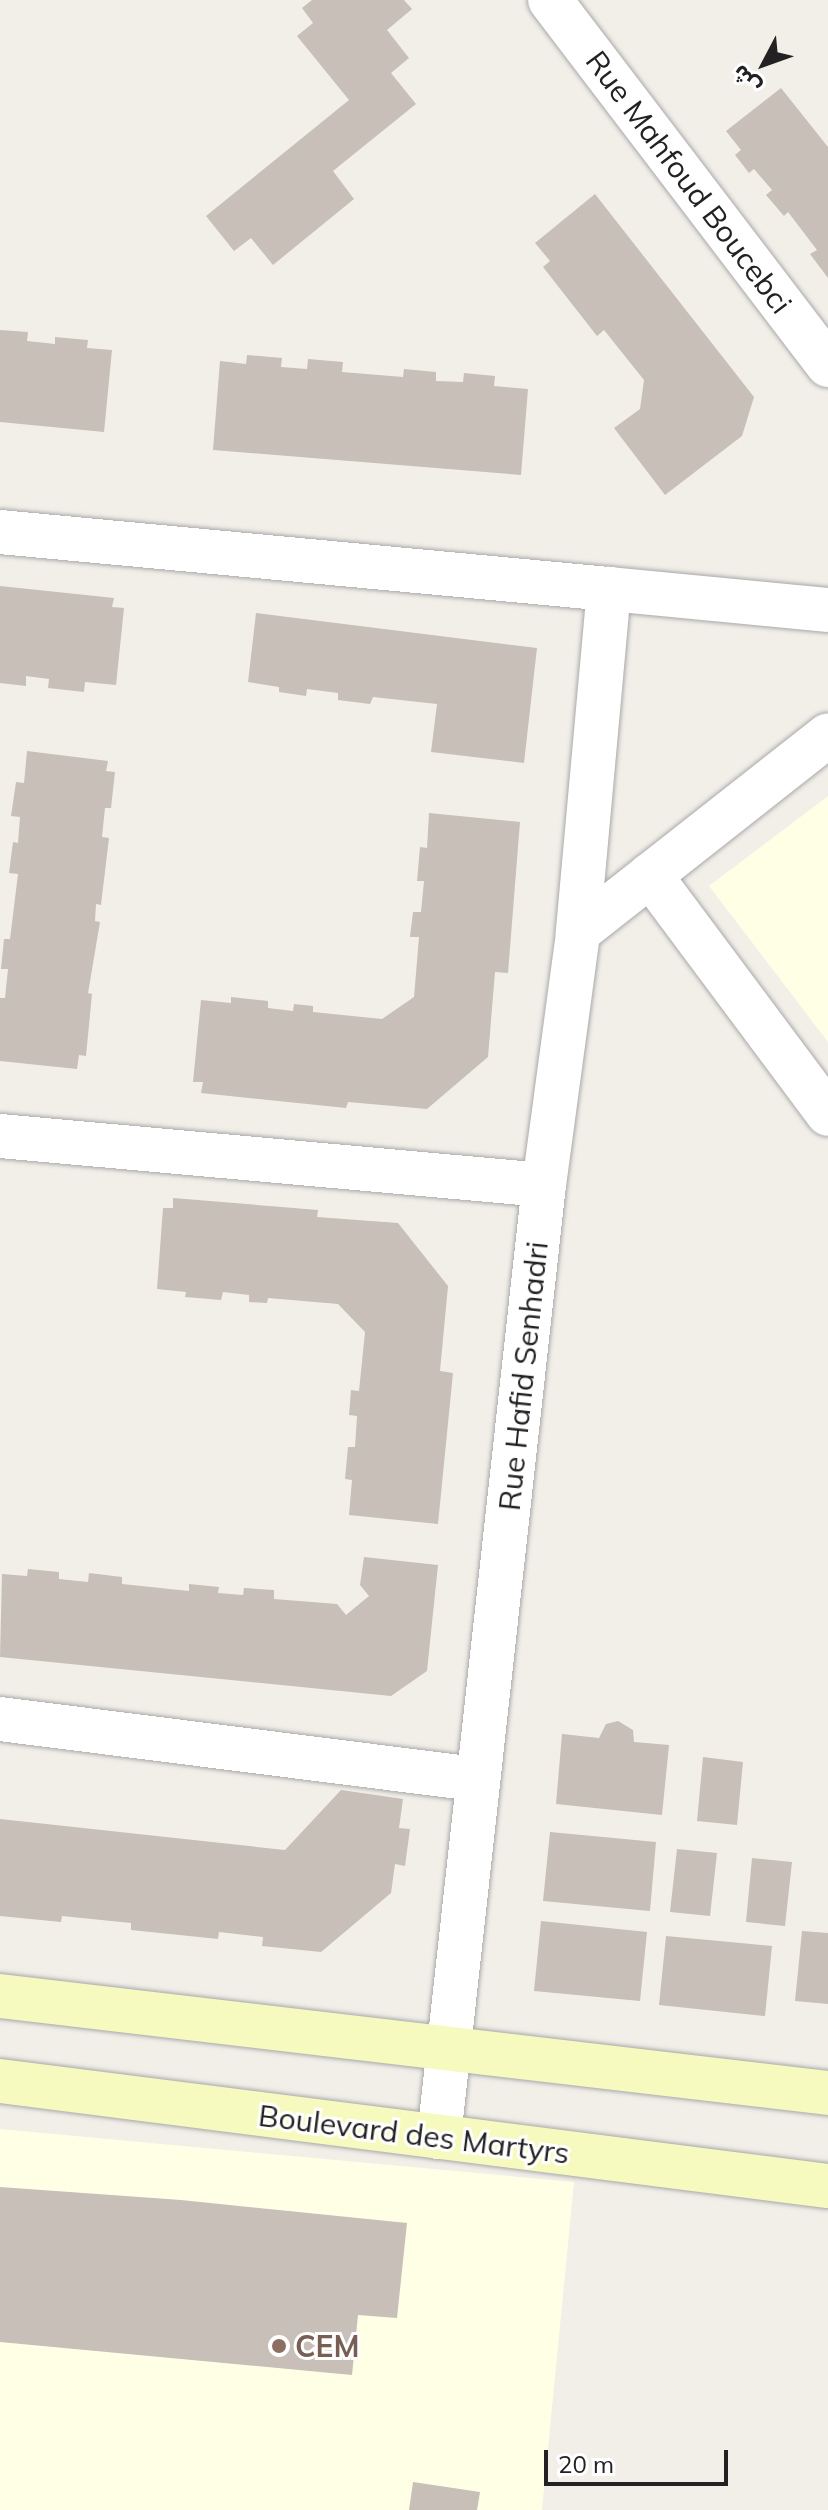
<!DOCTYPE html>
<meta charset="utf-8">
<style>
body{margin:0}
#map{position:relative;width:828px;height:2510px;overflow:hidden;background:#f2efe9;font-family:Mulish,"Noto Sans Arabic",sans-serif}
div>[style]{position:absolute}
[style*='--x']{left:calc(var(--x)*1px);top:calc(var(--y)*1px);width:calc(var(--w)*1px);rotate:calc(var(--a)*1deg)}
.education>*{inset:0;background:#ffffe5}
.building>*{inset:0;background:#c7bfb8}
.roads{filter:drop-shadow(0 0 2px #a9a9a9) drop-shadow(0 0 2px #a9a9a9)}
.street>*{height:44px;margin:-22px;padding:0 22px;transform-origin:22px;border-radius:22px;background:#fff}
.secondary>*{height:44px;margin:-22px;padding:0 22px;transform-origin:22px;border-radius:22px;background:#f7fabf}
.dots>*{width:22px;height:22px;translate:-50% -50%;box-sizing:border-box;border:4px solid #fff;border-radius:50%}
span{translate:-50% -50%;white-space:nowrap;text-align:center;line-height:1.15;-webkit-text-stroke:6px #fff;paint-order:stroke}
.street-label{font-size:30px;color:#222}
.education-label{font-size:30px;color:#785e54;font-weight:700}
.left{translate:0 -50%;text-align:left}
.north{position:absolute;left:724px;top:24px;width:80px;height:80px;-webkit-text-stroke:6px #fff;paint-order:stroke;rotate:229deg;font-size:22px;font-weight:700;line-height:32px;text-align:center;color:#222}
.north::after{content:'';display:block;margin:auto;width:28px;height:36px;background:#222;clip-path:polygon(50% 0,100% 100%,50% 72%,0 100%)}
.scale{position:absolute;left:544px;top:2450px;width:184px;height:36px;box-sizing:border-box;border:4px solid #222;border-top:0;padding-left:10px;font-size:24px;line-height:28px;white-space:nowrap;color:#222;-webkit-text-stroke:6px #fff;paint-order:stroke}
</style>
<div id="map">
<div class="education">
<div style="clip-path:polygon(828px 796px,828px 1042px,709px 886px)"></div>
<div style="clip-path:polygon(0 2129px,574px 2182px,542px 2510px,0 2510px)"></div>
</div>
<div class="building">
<div style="clip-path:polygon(312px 0,404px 0,412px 9px,387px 30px,409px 58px,391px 73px,416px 104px,333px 171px,354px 199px,273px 265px,251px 238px,234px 251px,206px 216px,349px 100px,297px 36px,313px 23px,302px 8px)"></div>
<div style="clip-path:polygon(781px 88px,828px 147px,828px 278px,810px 254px,817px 250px,788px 212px,784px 216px,766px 195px,772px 190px,754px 169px,749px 173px,735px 155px,741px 150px,726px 131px)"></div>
<div style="clip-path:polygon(595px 194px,754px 397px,742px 436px,665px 495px,614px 428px,640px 409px,644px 380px,604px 330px,597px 336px,543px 267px,550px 261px,535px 243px)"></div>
<div style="clip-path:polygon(0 330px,28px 332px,27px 341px,55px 344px,55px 337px,88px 340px,87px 348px,112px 350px,104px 432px,0 422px)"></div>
<div style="clip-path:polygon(247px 355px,282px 358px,281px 367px,307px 369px,308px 359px,343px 362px,342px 372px,403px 377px,404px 369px,436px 372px,436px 381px,463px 382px,464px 373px,495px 376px,494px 386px,528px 389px,521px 475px,213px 450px,220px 361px,246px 364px)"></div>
<div style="clip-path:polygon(0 586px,114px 598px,112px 607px,124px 608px,116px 685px,85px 682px,84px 692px,48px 688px,49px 679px,26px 676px,26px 686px,0 683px)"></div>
<div style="clip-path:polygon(256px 613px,537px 648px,524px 763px,431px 752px,437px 704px,373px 697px,370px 704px,338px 700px,338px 693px,307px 689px,306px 696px,279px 692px,279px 687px,248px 682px)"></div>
<div style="clip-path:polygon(27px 751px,108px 761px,106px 771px,115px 772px,111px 808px,105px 808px,102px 837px,109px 838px,101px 905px,96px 904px,95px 921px,100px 922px,88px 993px,92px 994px,86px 1056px,79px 1055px,77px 1069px,0 1061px,0 998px,5px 998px,8px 969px,1px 969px,4px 939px,10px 939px,18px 874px,9px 873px,13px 842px,18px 843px,20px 817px,11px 816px,16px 782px,24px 783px)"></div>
<div style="clip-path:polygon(429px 813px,520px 822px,508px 973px,495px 972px,488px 1057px,427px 1109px,348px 1102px,346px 1108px,201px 1093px,203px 1082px,193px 1082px,201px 1000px,231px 1003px,231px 997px,268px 1001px,268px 1008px,293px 1011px,294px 1004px,313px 1006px,313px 1012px,382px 1019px,414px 997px,419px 937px,410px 937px,413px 912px,421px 912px,424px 881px,417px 881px,420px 847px,427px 848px)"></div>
<div style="clip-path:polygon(173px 1198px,318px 1210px,317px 1217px,398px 1223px,448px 1286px,440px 1371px,453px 1373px,438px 1524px,349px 1515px,352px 1480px,345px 1479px,348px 1447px,355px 1447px,357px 1416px,349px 1415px,351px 1390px,359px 1391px,365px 1332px,338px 1304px,268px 1298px,267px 1303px,249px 1302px,249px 1295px,223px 1292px,221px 1300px,185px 1297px,186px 1292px,157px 1289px,163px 1208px,173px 1208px)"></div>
<div style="clip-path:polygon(364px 1557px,438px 1565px,427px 1671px,391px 1696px,0 1657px,2px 1574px,27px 1576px,28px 1569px,59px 1572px,59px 1579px,88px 1582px,89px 1573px,122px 1577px,122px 1584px,189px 1591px,189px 1584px,219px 1587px,218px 1593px,243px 1595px,244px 1588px,274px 1590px,274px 1599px,337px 1604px,346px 1615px,369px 1596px,360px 1585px)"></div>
<div style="clip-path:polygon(618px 1721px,633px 1730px,634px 1742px,669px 1745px,662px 1815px,556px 1804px,562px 1734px,599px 1738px,606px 1724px)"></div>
<div style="clip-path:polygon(703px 1757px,743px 1762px,737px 1825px,697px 1821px)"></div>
<div style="clip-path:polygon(341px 1790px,403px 1799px,399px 1828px,410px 1829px,405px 1866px,395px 1864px,391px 1893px,321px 1952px,262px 1946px,263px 1937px,219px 1932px,218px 1939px,131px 1930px,131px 1923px,62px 1916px,61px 1922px,0 1916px,0 1819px,285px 1850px)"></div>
<div style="clip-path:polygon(550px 1832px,656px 1842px,650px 1911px,543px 1901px)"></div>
<div style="clip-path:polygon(677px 1849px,717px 1853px,710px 1916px,670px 1912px)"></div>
<div style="clip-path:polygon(752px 1858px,792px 1862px,785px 1926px,746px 1922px)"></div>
<div style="clip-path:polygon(541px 1921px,647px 1932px,640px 2001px,534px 1991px)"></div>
<div style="clip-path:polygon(802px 1931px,828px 1933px,828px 2004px,795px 2001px)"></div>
<div style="clip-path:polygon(666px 1936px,772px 1946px,765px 2016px,659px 2005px)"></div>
<div style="clip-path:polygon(0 2187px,181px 2200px,407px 2223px,397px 2318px,358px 2315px,352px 2375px,0 2342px)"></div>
<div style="clip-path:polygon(413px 2482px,480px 2492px,477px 2510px,409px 2510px)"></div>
</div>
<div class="roads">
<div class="street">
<div style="--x:550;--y:0;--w:459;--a:52.7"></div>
<div style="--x:0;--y:532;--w:612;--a:5.35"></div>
<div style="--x:609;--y:589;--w:344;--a:95.2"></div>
<div style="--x:609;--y:589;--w:220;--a:5.5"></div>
<div style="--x:650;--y:875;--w:298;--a:53.3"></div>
<div style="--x:0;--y:1136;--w:546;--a:5.15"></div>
<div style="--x:0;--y:1719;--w:482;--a:7.2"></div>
<div style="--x:439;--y:2137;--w:958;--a:-83.71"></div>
<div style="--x:544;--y:1185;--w:255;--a:-82.3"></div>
<div style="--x:578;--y:932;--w:318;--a:-38.2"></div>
</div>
<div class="secondary">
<div style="--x:0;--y:1996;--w:834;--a:6.68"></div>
<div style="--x:0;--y:2081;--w:835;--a:7.23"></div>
</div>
</div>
<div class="dots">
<div style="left:279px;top:2346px;background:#8d6e63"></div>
</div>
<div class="street-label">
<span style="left:689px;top:182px;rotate:53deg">Rue Mahfoud Boucebci</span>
<span style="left:523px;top:1376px;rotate:-84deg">Rue Hafid Senhadri</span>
<span style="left:414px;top:2134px;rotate:7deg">Boulevard des Martyrs</span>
</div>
<div class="education-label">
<span class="left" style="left:295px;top:2346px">CEM</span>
</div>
<div class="north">ش</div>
<div class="scale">20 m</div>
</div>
